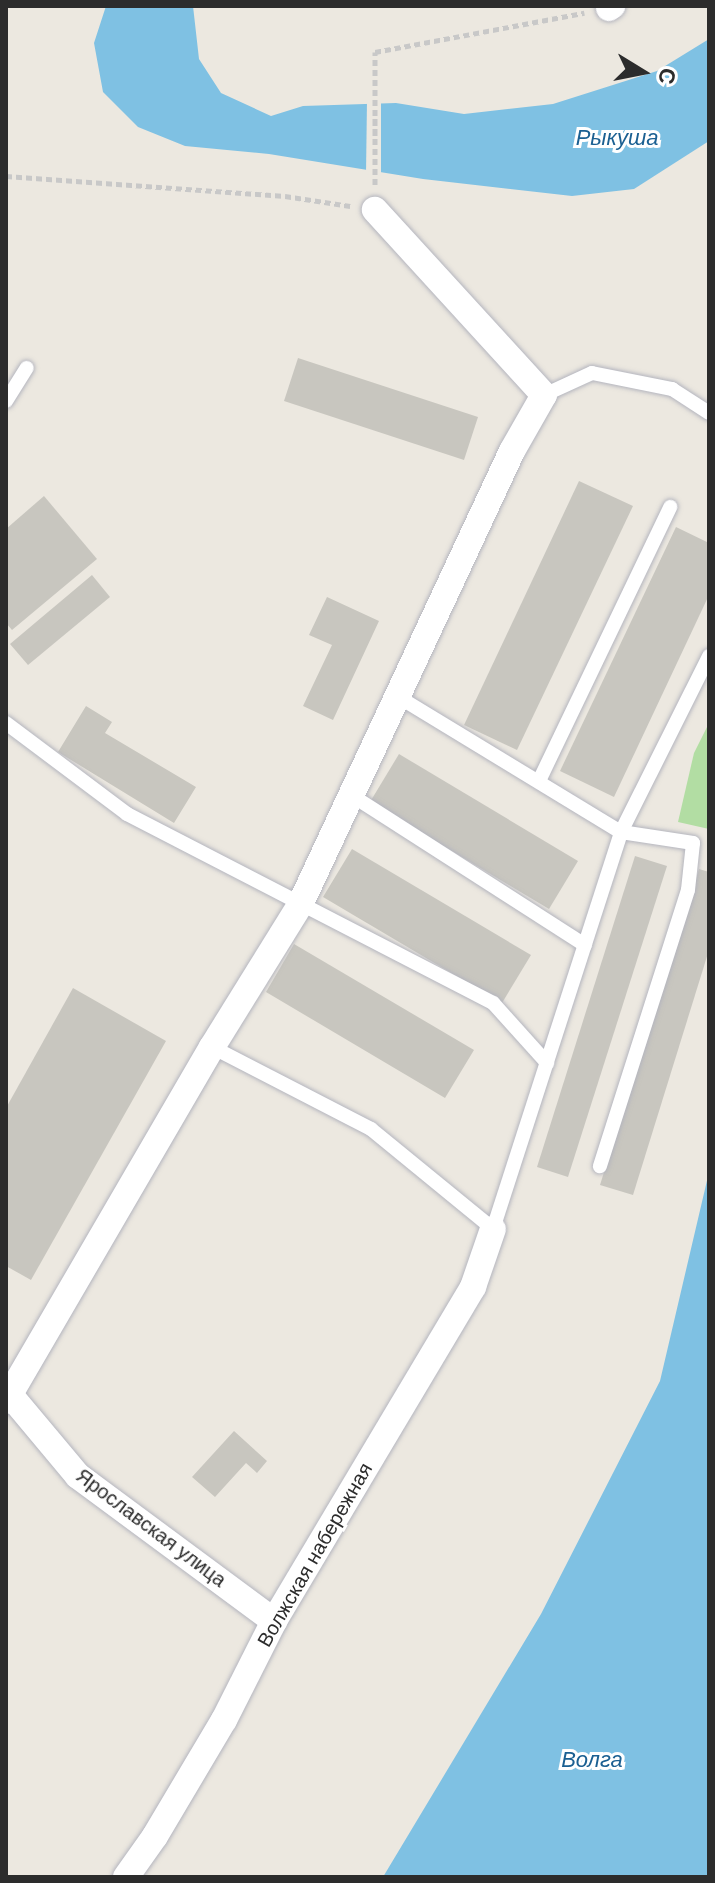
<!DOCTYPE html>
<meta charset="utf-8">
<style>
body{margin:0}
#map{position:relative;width:715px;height:1883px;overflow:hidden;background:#ece8e0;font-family:Arial,sans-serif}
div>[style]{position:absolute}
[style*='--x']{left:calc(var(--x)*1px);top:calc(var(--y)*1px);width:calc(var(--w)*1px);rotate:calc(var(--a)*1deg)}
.green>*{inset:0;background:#b2dda3}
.water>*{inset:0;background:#7fc1e3}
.pier>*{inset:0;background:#ece8e0}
.building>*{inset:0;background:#c8c6bf}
.path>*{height:5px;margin-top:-2.5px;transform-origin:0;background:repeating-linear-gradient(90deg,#c8c8c8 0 6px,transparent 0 10px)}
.roads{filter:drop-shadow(0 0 2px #b4b5be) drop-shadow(0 0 2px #b4b5be)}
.service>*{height:14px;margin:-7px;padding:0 7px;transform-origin:7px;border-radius:7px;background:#fff}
.minor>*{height:26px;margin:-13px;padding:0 13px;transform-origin:13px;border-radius:13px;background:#fff}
span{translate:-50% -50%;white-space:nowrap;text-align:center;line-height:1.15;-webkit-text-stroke:6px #fff;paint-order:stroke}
.street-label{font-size:20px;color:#2c2c2c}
.water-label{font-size:22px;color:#1b6092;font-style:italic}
.frame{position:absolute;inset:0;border:8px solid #2c2c2c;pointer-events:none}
.north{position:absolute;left:603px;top:32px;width:80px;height:80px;-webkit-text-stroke:6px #fff;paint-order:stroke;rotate:100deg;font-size:22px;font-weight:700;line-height:32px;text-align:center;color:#2c2c2c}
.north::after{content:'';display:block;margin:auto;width:28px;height:36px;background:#2c2c2c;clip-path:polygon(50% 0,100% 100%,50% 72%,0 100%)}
</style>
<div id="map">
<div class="green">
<div style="clip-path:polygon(709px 723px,709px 829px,678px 822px,694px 753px)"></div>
</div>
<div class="water">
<div style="clip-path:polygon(106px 6px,193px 6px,199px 59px,221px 93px,271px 116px,303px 106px,396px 103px,464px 114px,553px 104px,657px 71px,709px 39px,709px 141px,634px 189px,572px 196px,423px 179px,269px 154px,185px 146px,138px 127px,103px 92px,94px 43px)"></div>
<div style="clip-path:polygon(709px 1172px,709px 1877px,383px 1877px,541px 1614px,660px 1381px)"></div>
</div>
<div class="pier">
<div style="clip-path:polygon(381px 99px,381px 176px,366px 174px,367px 100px)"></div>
</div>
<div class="building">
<div style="clip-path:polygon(298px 358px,478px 417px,464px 460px,284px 401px)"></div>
<div style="clip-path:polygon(579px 481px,633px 506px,517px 750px,464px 725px)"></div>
<div style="clip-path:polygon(44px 496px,97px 559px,12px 630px,6px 623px,6px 529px)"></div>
<div style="clip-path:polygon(676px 527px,709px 543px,709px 595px,614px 797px,560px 771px)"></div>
<div style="clip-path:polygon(92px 575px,110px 597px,28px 665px,10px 644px)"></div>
<div style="clip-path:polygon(327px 597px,379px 621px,333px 720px,303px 706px,332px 645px,309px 635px)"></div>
<div style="clip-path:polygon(86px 706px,112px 722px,105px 733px,196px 787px,174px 823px,58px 752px)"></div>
<div style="clip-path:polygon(399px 754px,578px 861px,549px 909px,370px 802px)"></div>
<div style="clip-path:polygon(352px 849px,531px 955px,502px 1003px,323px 897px)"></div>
<div style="clip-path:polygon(635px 856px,667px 866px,568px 1177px,537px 1167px)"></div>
<div style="clip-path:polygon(699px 869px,709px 872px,709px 950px,633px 1195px,600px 1185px)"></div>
<div style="clip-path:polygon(294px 944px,474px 1050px,445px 1098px,266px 992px)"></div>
<div style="clip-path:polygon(73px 988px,166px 1041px,31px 1280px,6px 1266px,6px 1108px)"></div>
<div style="clip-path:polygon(234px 1431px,267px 1461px,257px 1473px,246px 1463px,215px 1497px,192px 1477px)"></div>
</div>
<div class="path">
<div style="--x:6;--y:176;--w:280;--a:4.1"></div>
<div style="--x:285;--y:196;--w:66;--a:8.7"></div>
<div style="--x:375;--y:185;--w:133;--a:-90"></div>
<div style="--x:375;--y:52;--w:213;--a:-10.6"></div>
</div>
<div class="roads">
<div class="service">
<div style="--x:544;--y:395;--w:53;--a:-24.6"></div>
<div style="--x:592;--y:373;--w:82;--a:11.3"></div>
<div style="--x:672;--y:389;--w:44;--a:33"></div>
<div style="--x:6;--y:401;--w:39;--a:-58"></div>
<div style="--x:397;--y:696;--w:262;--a:31.3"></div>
<div style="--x:621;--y:832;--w:73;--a:8.7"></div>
<div style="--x:693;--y:843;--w:47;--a:96.1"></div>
<div style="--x:688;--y:890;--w:290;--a:107.7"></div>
<div style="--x:6;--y:723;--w:151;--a:36.9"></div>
<div style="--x:127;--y:814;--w:412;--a:27.3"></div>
<div style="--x:493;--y:1003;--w:81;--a:48"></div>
<div style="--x:539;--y:781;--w:304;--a:-64.4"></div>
<div style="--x:351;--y:795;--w:278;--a:32.7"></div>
<div style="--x:212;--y:1047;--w:179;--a:27.3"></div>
<div style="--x:371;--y:1129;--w:158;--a:39.3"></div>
<div style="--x:493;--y:1229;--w:417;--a:-72.1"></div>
<div style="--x:621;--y:832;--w:197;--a:-63.4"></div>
</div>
<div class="minor">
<div style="--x:609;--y:8;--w:4;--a:-34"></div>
<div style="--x:6;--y:1390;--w:112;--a:50.1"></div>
<div style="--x:78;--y:1476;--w:244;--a:36.5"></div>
<div style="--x:6;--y:1401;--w:410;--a:-59.8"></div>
<div style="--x:212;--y:1047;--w:167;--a:-58.2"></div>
<div style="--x:300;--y:905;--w:501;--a:-64.97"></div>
<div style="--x:512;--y:451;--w:64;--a:-60.3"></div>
<div style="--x:544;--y:395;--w:251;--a:-132.4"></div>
<div style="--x:126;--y:1877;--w:50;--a:-54.7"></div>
<div style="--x:155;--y:1836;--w:135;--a:-59.3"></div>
<div style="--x:224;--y:1720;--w:111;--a:-63.2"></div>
<div style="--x:274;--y:1621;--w:389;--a:-59.2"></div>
<div style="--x:473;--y:1287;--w:61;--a:-71"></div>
</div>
</div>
<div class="street-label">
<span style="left:151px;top:1528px;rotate:37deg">Ярославская улица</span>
<span style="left:315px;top:1555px;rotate:-60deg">Волжская набережная</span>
</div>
<div class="water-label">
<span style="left:617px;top:138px">Рыкуша</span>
<span style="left:592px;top:1760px">Волга</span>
</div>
<div class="frame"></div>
<div class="north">С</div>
</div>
